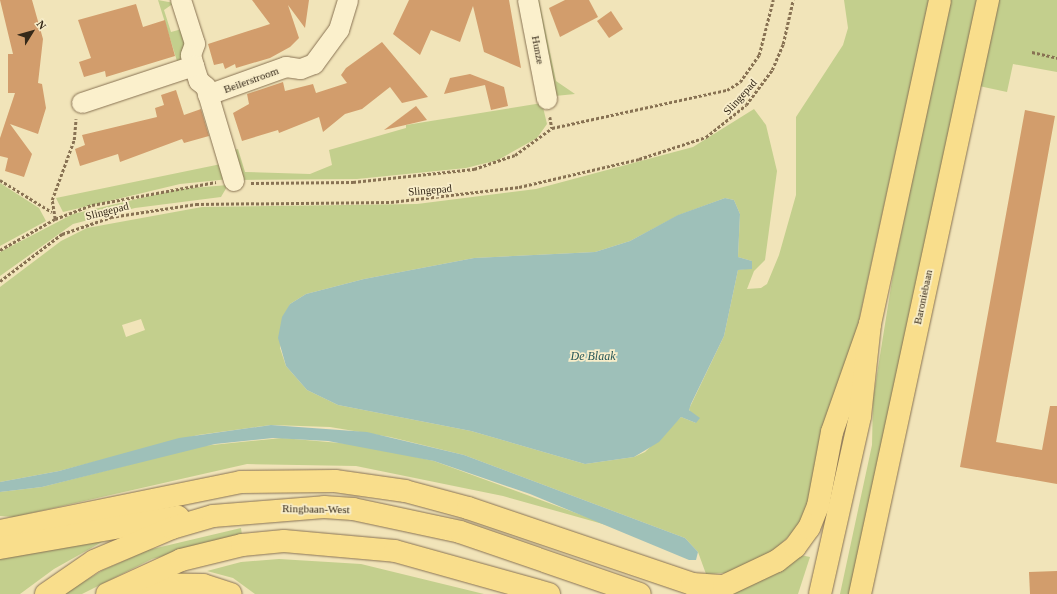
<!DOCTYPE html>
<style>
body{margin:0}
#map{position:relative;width:1057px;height:594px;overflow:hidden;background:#f1e4b9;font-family:"Times New Roman",serif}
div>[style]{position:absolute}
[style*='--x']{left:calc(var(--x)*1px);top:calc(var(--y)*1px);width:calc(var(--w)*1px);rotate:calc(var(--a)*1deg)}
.green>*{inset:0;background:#c3cf8d}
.water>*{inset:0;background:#9ec0b9}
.building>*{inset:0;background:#d29d6c}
.path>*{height:2.5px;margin-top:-1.25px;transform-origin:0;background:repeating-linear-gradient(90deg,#887253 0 3px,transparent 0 5px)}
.roads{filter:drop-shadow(0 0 1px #887253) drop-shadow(0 0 1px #887253)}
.minor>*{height:20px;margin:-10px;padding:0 10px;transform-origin:10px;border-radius:10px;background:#fbf0cc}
.major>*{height:22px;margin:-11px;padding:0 11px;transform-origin:11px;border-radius:11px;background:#f9de8c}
span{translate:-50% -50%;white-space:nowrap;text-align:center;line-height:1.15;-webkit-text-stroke:3.5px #f8edc9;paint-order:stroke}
.street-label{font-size:11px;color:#352919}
.water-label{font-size:12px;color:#275657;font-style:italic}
.north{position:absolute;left:12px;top:12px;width:40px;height:40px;-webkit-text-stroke:3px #f8edc9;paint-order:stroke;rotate:53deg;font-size:11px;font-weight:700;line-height:16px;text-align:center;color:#352919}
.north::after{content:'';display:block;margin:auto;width:14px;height:18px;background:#352919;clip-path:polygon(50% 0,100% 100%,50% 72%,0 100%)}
</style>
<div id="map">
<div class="green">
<div style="clip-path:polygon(158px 0,174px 3px,164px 10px,171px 32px,182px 29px,187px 46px,180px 60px,177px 61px)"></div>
<div style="clip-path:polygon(531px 0,539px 0,556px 81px,575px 94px,555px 96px)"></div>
<div style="clip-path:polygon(evenodd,844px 0,929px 0,858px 325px,813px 496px,797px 528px,768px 557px,726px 573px,706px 574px,698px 552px,685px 538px,464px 455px,390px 437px,330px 427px,271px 425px,198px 435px,59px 471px,0 482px,0 287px,61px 241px,87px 228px,202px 207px,417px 204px,536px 189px,693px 147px,754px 109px,766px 125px,777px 171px,765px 260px,754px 271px,747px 289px,761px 288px,767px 284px,779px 255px,796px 195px,796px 117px,843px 45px,848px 28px,844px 0,725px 198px,734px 200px,740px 214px,738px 257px,752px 261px,752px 268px,738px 270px,724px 336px,689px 409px,696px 423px,681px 417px,645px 452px,634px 457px,585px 464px,471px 431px,338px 405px,307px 390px,286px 366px,280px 348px,290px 304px,306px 294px,364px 279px,474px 258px,595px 252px,630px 241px,679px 215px,725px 198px,844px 0,141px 319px,145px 330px,126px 337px,122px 325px,141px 319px)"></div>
<div style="clip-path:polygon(949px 0,979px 0,850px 594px,840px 594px,872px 445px,873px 399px,894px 268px)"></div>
<div style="clip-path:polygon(998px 0,1057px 0,1057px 72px,1013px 64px,1007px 92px,979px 86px)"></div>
<div style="clip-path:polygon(542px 103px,547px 124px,537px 138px,498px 160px,466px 168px,357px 179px,238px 180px,231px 151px,238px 149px,245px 172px,310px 174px,332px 165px,329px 150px,406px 128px,406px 125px)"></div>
<div style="clip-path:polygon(226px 163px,229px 179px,180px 184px,63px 212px,56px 198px)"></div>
<div style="clip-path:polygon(0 183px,39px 208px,46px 221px,0 246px)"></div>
<div style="clip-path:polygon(228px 185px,221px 197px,135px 208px,73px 224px,0 276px,0 252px,73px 214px,180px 189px)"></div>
<div style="clip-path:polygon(282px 438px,363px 445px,434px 461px,617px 528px,503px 496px,356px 466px,247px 464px,14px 517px,0 516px,0 492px,42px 487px,202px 446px)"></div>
<div style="clip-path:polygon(241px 528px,242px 535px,152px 559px,82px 594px,63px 594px,103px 570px,148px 550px)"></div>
<div style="clip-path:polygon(118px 533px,54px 569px,20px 594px,0 594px,0 554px)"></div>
<div style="clip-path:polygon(796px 554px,810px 557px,798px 594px,698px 594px)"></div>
<div style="clip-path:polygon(279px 559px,361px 564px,484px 594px,255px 594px,233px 578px,207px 571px,241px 562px)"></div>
</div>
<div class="water">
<div style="clip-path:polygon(725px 198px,734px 200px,740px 214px,738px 257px,752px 261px,752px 269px,738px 270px,724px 336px,691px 404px,689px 410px,700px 418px,696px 423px,681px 417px,659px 442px,634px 457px,585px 464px,471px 431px,338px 405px,307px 390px,286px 366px,278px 338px,282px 317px,290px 304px,306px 294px,364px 279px,474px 258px,595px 252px,630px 241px,678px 215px)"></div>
<div style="clip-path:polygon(271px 425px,367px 432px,464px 455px,685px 538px,698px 552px,696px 560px,689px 560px,530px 494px,434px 461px,328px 441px,273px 438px,215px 444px,42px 487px,0 492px,0 482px,59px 471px,179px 438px)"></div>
</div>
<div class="building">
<div style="clip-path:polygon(0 0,32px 0,43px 39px,38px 83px,42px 84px,46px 108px,38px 134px,10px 124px,32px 154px,24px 177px,5px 171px,8px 158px,0 156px,0 138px,15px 93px,8px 93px,8px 54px,13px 54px)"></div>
<div style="clip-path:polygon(252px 0,309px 0,305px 28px,288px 5px,299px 38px,290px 47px,270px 58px,236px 68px,235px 64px,225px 69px,223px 63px,214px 65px,208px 44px,270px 24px)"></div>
<div style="clip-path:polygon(409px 0,509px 0,521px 68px,484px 52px,473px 6px,460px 42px,431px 30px,420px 55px,393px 34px)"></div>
<div style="clip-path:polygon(565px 0,589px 0,598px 17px,560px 37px,549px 8px)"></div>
<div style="clip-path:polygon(136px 4px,143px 27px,165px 20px,175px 56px,106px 77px,105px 71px,84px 77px,79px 62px,91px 58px,78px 20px)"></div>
<div style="clip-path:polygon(611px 11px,623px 29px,609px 38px,597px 21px)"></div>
<div style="clip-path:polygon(382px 42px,428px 97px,402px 103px,390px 87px,362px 109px,345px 114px,323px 132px,319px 117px,279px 133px,278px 130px,242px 141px,233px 113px,249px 104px,247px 94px,283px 82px,285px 91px,313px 84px,316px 93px,347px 83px,341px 75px,346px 68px)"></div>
<div style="clip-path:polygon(470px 74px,504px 87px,508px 106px,491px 110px,485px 85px,444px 94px,450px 78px)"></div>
<div style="clip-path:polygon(176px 90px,184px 115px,201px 109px,209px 136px,184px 143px,182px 139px,120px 162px,118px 154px,80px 166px,75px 149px,85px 145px,82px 135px,157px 117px,155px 108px,164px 105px,161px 95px)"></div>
<div style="clip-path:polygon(416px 106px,427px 120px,384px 130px)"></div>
<div style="clip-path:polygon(1025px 110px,1055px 116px,996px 442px,1042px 450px,1050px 406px,1057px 406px,1057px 484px,960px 467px)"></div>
<div style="clip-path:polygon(1057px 571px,1057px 594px,1030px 594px,1029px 572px)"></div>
</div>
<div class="path">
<div style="--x:1032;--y:52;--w:26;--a:13"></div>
<div style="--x:550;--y:117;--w:11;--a:80"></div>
<div style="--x:0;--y:180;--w:61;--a:31.6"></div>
<div style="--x:251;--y:183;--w:102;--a:-0.6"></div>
<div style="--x:353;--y:182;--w:122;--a:-6.1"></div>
<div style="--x:474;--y:169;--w:43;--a:-18.9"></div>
<div style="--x:515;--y:155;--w:46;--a:-36.1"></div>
<div style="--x:552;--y:128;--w:179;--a:-12.3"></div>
<div style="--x:727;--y:90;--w:15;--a:-32"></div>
<div style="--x:740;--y:82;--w:33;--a:-55"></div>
<div style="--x:759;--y:55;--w:57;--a:-75.7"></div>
<div style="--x:55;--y:219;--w:19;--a:-99"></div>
<div style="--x:52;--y:200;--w:64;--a:-69.9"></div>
<div style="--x:74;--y:140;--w:21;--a:-85"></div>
<div style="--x:0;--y:250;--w:63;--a:-29.4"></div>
<div style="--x:55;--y:219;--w:40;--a:-21"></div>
<div style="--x:92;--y:205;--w:126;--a:-10.5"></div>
<div style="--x:0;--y:281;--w:78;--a:-37.2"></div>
<div style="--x:62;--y:234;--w:52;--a:-19.1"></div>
<div style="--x:111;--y:217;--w:86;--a:-8.7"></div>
<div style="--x:196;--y:204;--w:195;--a:-0.6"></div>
<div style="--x:391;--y:202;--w:129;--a:-6.7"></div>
<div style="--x:519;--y:187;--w:123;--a:-13.1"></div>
<div style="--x:639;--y:159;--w:71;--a:-18.2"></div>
<div style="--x:706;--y:137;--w:51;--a:-38.7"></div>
<div style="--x:746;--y:105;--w:44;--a:-53.4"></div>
<div style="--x:772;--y:70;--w:28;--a:-67"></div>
<div style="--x:783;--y:44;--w:45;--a:-77.2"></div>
</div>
<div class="roads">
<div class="minor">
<div style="--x:181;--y:0;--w:46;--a:72.3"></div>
<div style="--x:195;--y:44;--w:12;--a:110"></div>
<div style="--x:191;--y:55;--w:11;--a:75"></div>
<div style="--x:194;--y:66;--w:16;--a:72"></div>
<div style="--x:199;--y:81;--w:9;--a:41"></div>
<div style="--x:206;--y:87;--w:98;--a:73.4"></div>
<div style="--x:528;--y:0;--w:101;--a:79.1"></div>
<div style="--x:208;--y:95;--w:83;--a:-19.7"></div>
<div style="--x:286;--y:67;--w:15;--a:8"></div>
<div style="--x:301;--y:69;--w:14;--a:-21"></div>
<div style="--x:314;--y:64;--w:42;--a:-53.7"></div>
<div style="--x:339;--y:30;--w:31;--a:-73"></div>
<div style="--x:82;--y:103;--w:118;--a:-18.3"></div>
</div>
<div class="major">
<div style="--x:0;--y:531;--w:246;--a:-11.5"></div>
<div style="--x:241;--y:482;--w:94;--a:-0.6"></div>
<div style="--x:335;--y:481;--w:71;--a:8.1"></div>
<div style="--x:405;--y:491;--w:65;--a:15.1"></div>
<div style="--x:468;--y:508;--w:237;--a:18.7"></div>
<div style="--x:692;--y:584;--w:32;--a:4"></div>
<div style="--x:724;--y:586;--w:59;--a:-25.3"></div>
<div style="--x:777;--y:561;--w:23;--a:-38"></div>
<div style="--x:795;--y:547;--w:24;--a:-54"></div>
<div style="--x:809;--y:528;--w:24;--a:-68"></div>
<div style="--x:818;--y:506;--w:75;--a:-79.3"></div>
<div style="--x:832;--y:432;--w:114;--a:-70.6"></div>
<div style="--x:0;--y:548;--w:181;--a:-9.9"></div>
<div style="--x:136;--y:584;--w:67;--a:0.9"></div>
<div style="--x:203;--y:585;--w:29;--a:18"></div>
<div style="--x:46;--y:594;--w:58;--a:-34.5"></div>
<div style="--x:94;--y:561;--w:85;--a:-22.9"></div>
<div style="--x:172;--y:528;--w:43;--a:-16.3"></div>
<div style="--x:213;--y:516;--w:111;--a:-4.6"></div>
<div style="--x:324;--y:507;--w:29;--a:4"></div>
<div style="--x:353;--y:509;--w:109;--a:12.1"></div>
<div style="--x:460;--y:532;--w:190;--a:19"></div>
<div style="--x:107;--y:594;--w:81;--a:-24.7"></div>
<div style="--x:181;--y:560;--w:63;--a:-13.8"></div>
<div style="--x:242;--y:545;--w:42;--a:-5.4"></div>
<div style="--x:284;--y:541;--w:111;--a:5.1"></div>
<div style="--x:395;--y:551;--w:160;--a:15.6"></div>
<div style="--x:820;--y:594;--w:182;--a:-77.3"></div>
<div style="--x:860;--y:416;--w:93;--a:-83.8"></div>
<div style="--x:870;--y:324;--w:331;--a:-77.8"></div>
<div style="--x:860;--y:594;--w:608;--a:-77.84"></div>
</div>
</div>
<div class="street-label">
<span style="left:538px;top:50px;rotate:79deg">Hunze</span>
<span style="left:251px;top:80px;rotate:-20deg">Beilerstroom</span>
<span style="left:740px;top:97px;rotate:-48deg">Slingepad</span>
<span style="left:430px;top:190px;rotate:-5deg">Slingepad</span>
<span style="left:107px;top:211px;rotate:-14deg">Slingepad</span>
<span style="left:923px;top:297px;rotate:-78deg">Baroniebaan</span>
<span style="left:316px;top:509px;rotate:1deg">Ringbaan-West</span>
</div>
<div class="water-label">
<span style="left:593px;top:357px">De Blaak</span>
</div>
<div class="north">N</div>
</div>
